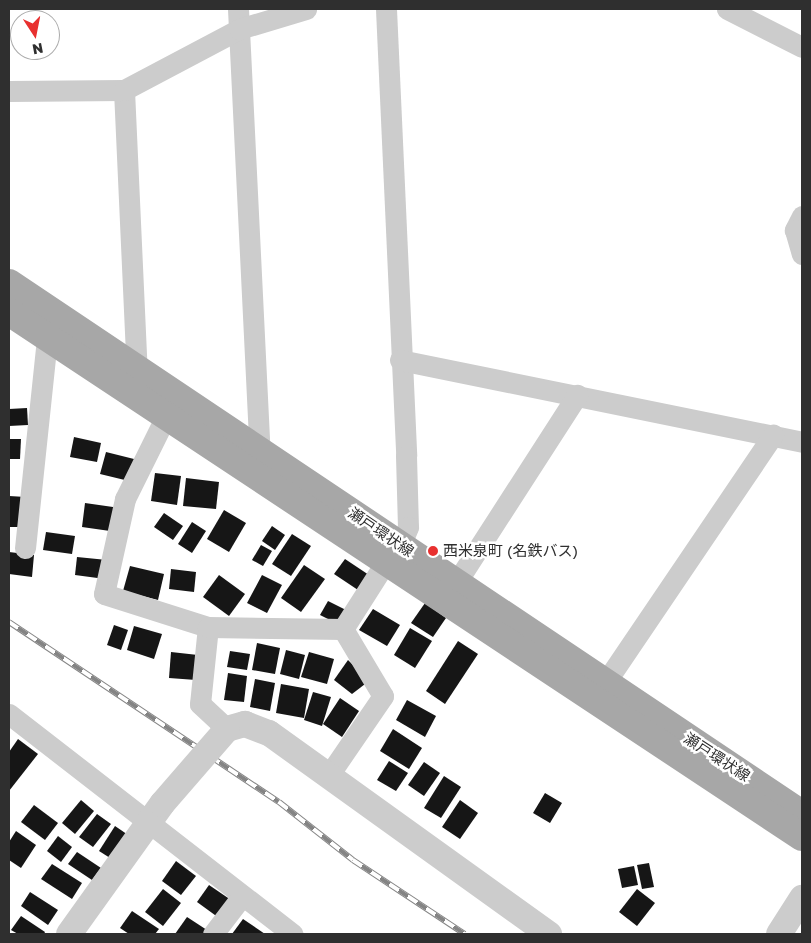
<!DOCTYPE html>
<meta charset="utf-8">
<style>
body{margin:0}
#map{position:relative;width:811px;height:943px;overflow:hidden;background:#fff;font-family:"Golos Text","Noto Sans JP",sans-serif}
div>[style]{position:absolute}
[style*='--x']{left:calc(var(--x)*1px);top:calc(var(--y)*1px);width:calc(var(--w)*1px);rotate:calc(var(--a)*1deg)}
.building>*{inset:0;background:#161616}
.minor>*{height:21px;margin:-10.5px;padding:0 10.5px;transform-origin:10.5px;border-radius:10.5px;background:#ccc}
.tertiary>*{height:26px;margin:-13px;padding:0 13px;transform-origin:13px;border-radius:13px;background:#ccc}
.primary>*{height:28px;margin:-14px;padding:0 14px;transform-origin:14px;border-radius:14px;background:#a7a7a7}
.rail>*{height:5.5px;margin-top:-2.75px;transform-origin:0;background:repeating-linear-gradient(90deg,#fff 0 11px,#848484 0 22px);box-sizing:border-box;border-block:1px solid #848484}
.tertiary-bridge>*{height:26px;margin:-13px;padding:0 13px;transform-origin:13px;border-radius:13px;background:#ccc}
.dots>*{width:14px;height:14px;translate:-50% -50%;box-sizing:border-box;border:2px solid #fff;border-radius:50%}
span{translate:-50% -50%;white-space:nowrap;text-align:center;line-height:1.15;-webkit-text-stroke:5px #fff;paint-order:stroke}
.street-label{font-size:15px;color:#2f2f2f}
.poi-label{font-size:15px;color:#2f2f2f}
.left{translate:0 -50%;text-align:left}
.frame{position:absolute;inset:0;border:10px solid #2f2f2f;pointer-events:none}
.north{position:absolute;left:10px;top:10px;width:50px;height:50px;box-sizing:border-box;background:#fff;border:1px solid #acacac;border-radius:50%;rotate:169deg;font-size:14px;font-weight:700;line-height:20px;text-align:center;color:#2f2f2f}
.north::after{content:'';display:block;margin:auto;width:18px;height:22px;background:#e8302f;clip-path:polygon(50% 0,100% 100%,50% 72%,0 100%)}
</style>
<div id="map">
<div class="building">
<div style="clip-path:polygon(27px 408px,28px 425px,9px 426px,9px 409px)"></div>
<div style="clip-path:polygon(74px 437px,101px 443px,97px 462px,70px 457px)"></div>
<div style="clip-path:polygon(9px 439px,21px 439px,20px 459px,9px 459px)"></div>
<div style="clip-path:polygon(106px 452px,138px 460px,133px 482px,100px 474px)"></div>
<div style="clip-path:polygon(155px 473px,181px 476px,177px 505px,151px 501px)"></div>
<div style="clip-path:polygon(186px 478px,219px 482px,216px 509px,183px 506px)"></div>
<div style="clip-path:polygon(9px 496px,26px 497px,25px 527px,9px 527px)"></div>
<div style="clip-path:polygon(85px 503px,120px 508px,117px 532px,82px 527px)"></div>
<div style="clip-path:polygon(224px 510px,246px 523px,229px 552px,207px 539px)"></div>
<div style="clip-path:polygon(164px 513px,183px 526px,173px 540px,154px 527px)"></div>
<div style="clip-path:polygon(192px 522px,206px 531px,192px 553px,178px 544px)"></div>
<div style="clip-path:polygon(272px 526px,285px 535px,275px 550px,262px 541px)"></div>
<div style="clip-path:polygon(46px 532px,75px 536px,72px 554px,43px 550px)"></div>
<div style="clip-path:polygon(292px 534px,311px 546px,291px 576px,272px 564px)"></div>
<div style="clip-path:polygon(261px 545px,272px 551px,263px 566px,252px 560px)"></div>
<div style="clip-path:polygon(9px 552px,34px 555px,32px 577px,9px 574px)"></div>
<div style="clip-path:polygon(77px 557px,107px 560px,105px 579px,75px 575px)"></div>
<div style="clip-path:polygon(345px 559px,369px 575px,358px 590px,334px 574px)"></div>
<div style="clip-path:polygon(304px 565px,325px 579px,301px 612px,281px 598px)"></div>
<div style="clip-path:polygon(130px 566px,164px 574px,158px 600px,123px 591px)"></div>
<div style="clip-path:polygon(171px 569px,196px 572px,194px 592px,169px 589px)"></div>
<div style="clip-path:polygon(219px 575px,245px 594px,229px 616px,203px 597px)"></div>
<div style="clip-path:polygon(262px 575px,282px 585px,267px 613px,247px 603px)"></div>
<div style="clip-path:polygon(328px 601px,346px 610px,338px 624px,320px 615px)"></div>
<div style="clip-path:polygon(425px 603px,446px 618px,433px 637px,411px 623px)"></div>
<div style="clip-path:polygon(373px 609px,400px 625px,387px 646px,359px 630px)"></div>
<div style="clip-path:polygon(114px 625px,128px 630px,121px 650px,107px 645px)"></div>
<div style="clip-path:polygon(134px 626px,162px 634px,154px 659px,127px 650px)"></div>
<div style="clip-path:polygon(410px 628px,432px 641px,415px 668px,394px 655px)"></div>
<div style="clip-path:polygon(458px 641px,478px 654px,445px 704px,426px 691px)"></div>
<div style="clip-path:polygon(257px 643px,280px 648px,275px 674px,252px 670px)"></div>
<div style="clip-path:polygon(286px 650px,305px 655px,299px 679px,280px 674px)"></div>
<div style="clip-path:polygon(230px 651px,250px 654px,247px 670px,227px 667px)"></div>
<div style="clip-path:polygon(171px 652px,198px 655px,196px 680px,169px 678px)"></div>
<div style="clip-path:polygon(309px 652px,334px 659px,327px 684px,301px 677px)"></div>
<div style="clip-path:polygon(348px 660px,369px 681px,352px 694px,334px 680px)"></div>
<div style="clip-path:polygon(228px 673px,247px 676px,244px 702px,224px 700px)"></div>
<div style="clip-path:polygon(255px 679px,275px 683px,270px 711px,250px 707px)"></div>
<div style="clip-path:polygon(281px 684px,309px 689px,304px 718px,276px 713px)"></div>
<div style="clip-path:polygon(313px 692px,331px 697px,322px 726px,304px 720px)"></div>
<div style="clip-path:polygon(340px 698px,359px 711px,342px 737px,323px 724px)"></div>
<div style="clip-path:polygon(407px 700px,436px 716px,425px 737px,396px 720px)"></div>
<div style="clip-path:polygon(393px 729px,422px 748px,409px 769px,380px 751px)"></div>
<div style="clip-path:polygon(18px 739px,38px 754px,9px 791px,9px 752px)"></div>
<div style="clip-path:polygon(389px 761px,408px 773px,396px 791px,377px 780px)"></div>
<div style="clip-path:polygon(424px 762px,440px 773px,424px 796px,408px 785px)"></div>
<div style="clip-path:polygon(444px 776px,461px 787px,441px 818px,424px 808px)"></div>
<div style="clip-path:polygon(545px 793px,562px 803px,550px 823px,533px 813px)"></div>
<div style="clip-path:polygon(81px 800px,94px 811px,75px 834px,62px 823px)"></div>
<div style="clip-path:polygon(460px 800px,478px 813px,460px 839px,442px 827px)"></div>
<div style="clip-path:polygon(34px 805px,58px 823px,45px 840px,21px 822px)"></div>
<div style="clip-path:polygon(97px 814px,111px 824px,93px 847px,79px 837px)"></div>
<div style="clip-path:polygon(115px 826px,134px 839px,118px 863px,99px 851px)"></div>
<div style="clip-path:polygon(16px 831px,36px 845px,21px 868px,9px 860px,9px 842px)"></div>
<div style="clip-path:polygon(58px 836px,72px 847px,61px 862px,47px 851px)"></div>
<div style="clip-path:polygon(77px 852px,101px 868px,92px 880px,68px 864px)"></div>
<div style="clip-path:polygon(176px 861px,196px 876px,181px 895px,162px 881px)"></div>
<div style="clip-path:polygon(649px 863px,654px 887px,642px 889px,637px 865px)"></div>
<div style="clip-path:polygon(52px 864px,82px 883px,72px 899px,41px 879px)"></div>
<div style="clip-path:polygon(634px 866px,638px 885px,622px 888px,618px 869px)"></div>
<div style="clip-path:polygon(209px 885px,231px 900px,219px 918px,197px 902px)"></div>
<div style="clip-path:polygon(163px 889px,181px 903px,163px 926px,145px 912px)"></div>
<div style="clip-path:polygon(637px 889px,655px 903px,637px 926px,619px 912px)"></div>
<div style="clip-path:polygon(30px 892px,58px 910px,48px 925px,21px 906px)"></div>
<div style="clip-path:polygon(132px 911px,159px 929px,155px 934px,129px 934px,120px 928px)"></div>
<div style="clip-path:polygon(21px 916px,45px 932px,44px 934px,18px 934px,11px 930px)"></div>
<div style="clip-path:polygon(187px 917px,210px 932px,208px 934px,175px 934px)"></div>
<div style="clip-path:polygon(243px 919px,265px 934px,232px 934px)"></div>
</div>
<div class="minor">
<div style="--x:238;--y:9;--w:444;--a:87.2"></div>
<div style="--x:386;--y:9;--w:447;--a:87.4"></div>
<div style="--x:406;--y:456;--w:71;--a:88.4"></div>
<div style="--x:408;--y:527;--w:18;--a:112"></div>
<div style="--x:727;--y:9;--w:84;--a:26.9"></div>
<div style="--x:124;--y:90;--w:281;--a:87.4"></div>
<div style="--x:9;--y:91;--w:115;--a:-0.5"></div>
<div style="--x:124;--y:90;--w:130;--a:-27.9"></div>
<div style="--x:239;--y:29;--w:70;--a:-16.6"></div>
<div style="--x:802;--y:216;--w:16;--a:117"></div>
<div style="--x:795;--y:230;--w:25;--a:74"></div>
<div style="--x:400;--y:360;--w:410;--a:11.5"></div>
<div style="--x:165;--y:418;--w:90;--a:116.3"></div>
<div style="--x:125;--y:499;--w:97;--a:102.5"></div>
<div style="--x:104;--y:594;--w:109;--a:17.6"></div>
<div style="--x:25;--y:548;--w:212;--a:-84"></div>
<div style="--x:456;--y:583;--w:224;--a:-57.2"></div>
<div style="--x:343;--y:629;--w:82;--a:-57.5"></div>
<div style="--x:605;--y:683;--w:300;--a:-55.9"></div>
<div style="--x:9;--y:714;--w:359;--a:37.8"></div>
<div style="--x:227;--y:729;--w:37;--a:-137"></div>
<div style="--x:200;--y:704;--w:77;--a:-84.1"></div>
<div style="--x:208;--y:627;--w:135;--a:0.8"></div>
<div style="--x:343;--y:629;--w:78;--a:59.2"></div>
<div style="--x:383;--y:696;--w:96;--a:124.4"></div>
<div style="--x:213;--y:934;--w:48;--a:-52.7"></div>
</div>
<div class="tertiary">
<div style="--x:227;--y:729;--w:19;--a:-16"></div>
<div style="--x:245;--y:724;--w:26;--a:21"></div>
<div style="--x:269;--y:733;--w:345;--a:35.7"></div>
<div style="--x:69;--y:934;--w:160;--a:-54.4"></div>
<div style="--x:779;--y:934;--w:43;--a:-57.4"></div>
</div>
<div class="primary">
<div style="--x:9;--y:283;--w:954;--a:33.81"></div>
<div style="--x:9;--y:312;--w:951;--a:33.51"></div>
</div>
<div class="rail">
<div style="--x:9;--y:622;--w:324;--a:33.7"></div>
<div style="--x:279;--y:802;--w:94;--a:38.1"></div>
<div style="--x:353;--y:860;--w:134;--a:33.5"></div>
</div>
<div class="tertiary-bridge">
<div style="--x:162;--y:804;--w:99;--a:-49.1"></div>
</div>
<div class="dots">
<div style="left:433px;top:551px;background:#e8302f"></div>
</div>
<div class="street-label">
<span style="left:381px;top:532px;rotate:34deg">瀬戸環状線</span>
<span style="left:717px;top:757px;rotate:33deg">瀬戸環状線</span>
</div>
<div class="poi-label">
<span class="left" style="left:443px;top:551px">西米泉町 (名鉄バス)</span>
</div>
<div class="frame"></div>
<div class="north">N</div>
</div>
